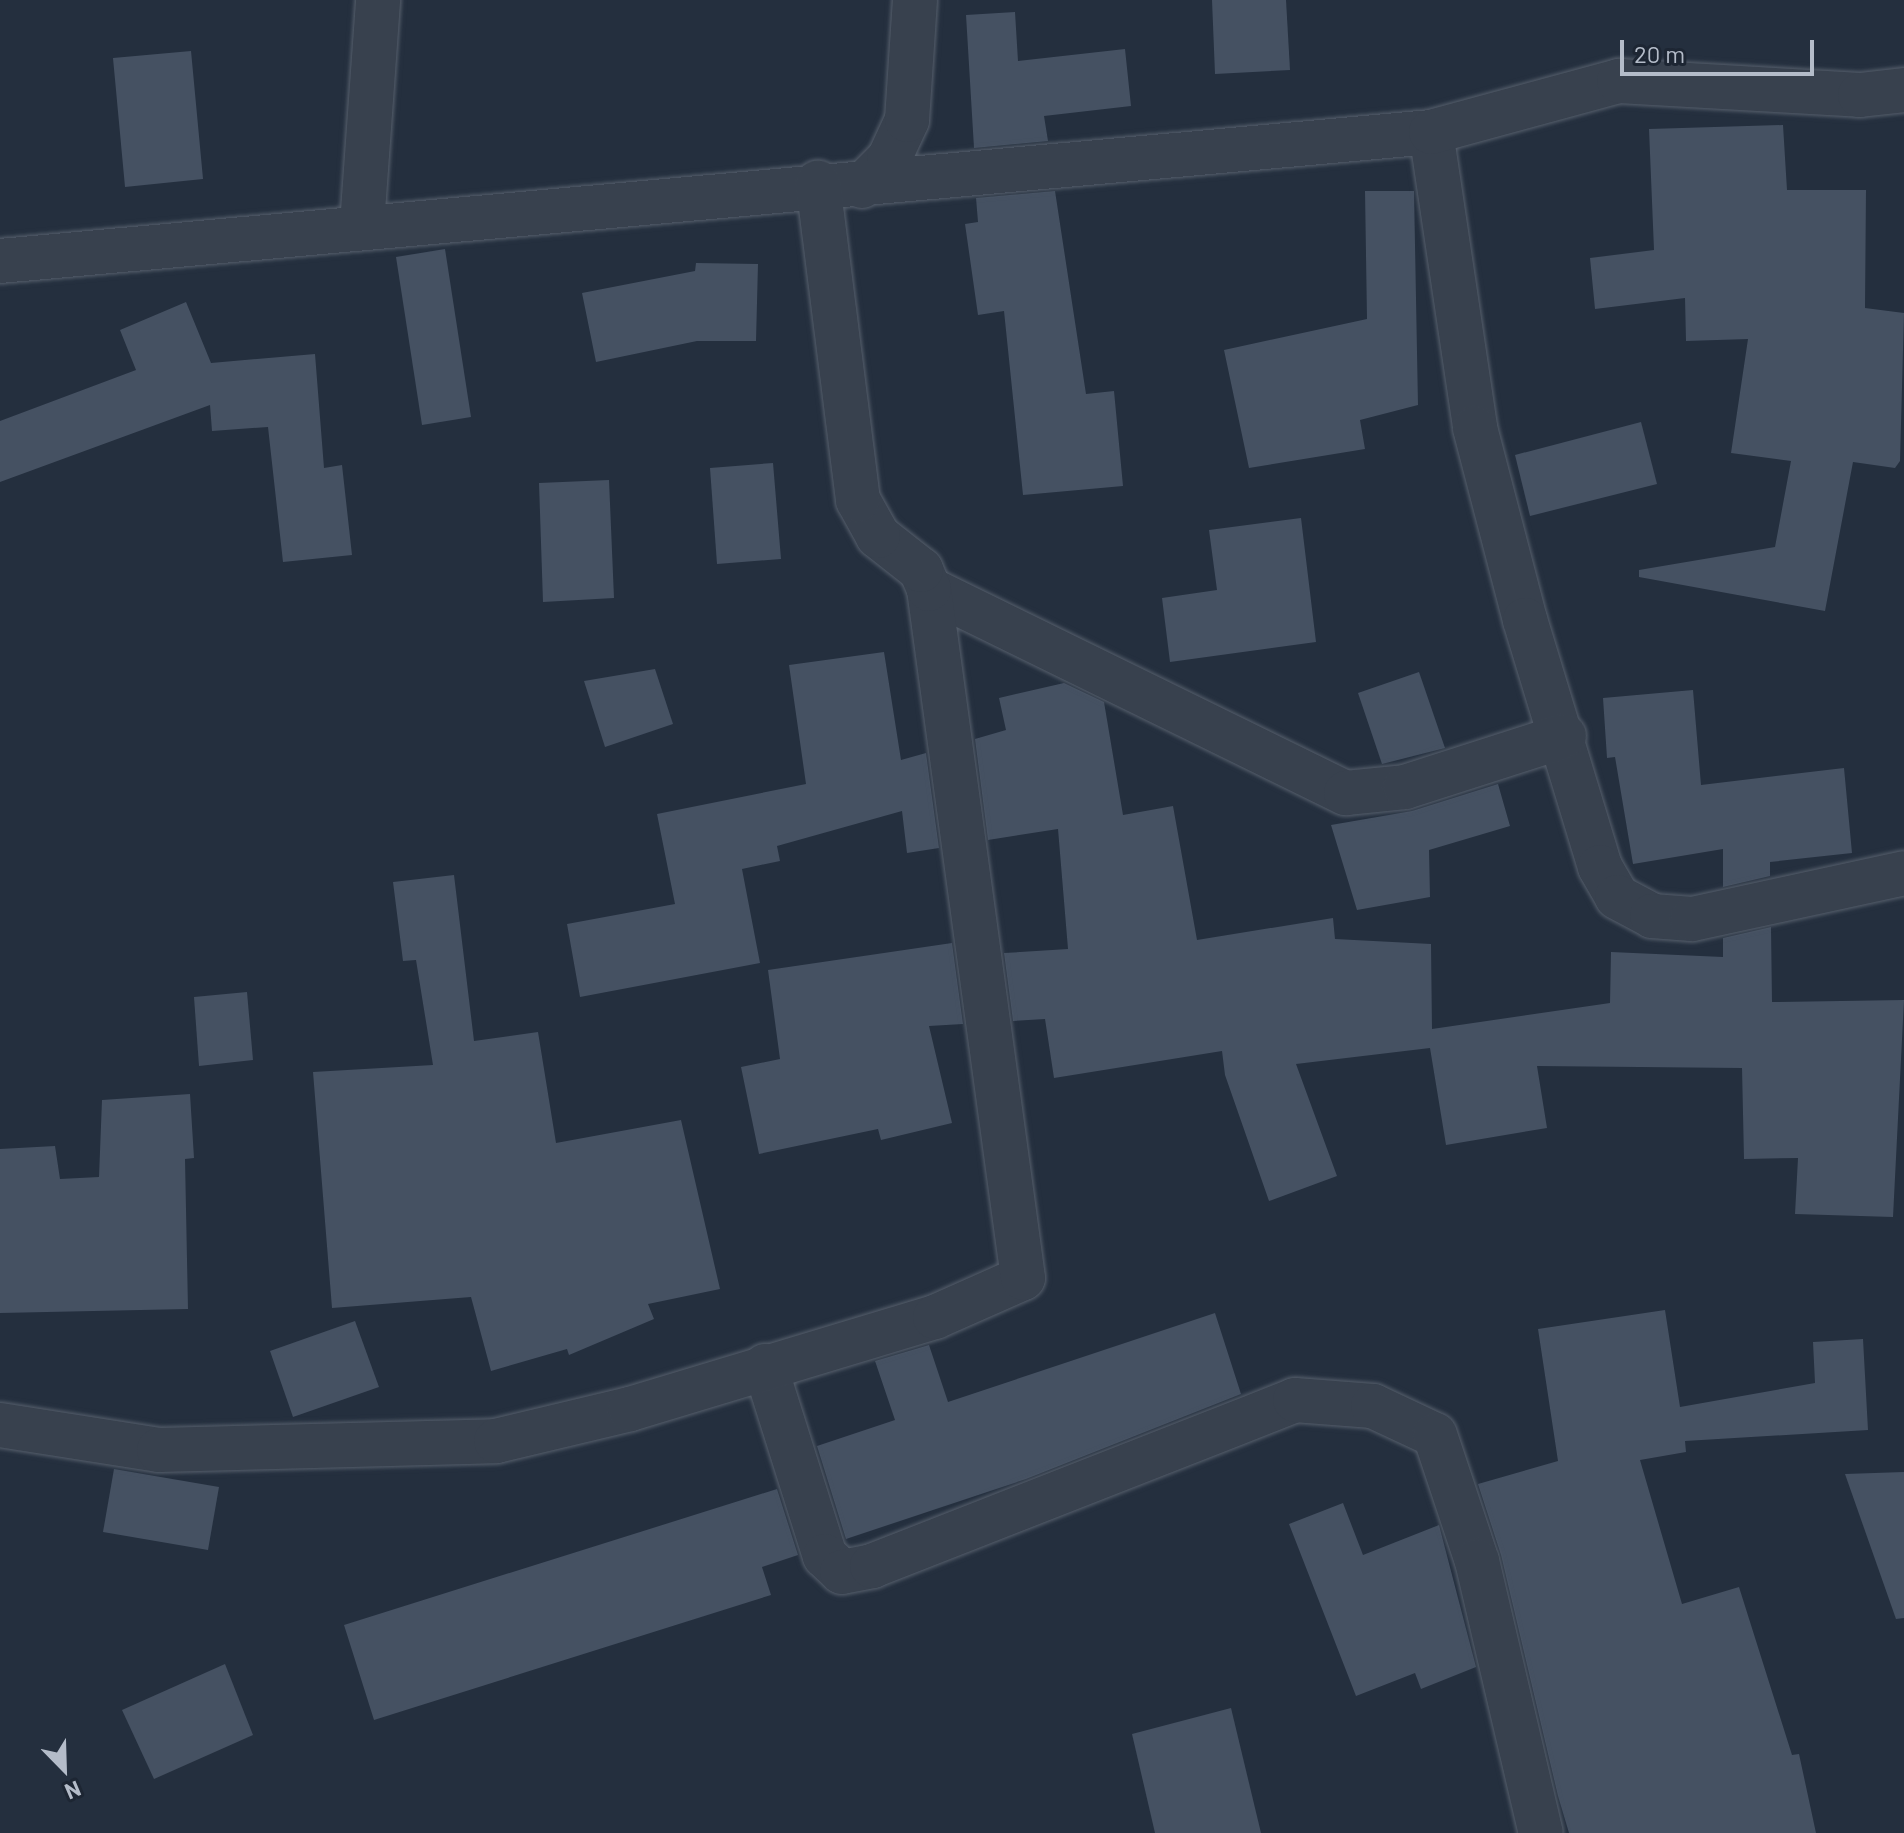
<!DOCTYPE html>
<style>
body{margin:0}
#map{position:relative;width:1904px;height:1833px;overflow:hidden;background:#242f3e;font-family:Barlow,sans-serif}
div>[style]{position:absolute}
[style*='--x']{left:calc(var(--x)*1px);top:calc(var(--y)*1px);width:calc(var(--w)*1px);rotate:calc(var(--a)*1deg)}
.building>*{inset:0;background:#455162}
.roads{filter:drop-shadow(0 0 2px #565f6c) drop-shadow(0 0 2px #565f6c)}
.minor>*{height:44px;margin:-22px;padding:0 22px;transform-origin:22px;border-radius:22px;background:#38414e}
span{translate:-50% -50%;white-space:nowrap;text-align:center;line-height:1.15;-webkit-text-stroke:6px #1d2633;paint-order:stroke}
.north{position:absolute;left:24px;top:1729px;width:80px;height:80px;-webkit-text-stroke:6px #1d2633;paint-order:stroke;rotate:157deg;font-size:22px;font-weight:700;line-height:32px;text-align:center;color:#b4bcc9}
.north::after{content:'';display:block;margin:auto;width:28px;height:36px;background:#b4bcc9;clip-path:polygon(50% 0,100% 100%,50% 72%,0 100%)}
.scale{position:absolute;left:1620px;top:40px;width:194px;height:36px;box-sizing:border-box;border:4px solid #b4bcc9;border-top:0;padding-left:10px;font-size:24px;line-height:28px;white-space:nowrap;color:#b4bcc9;-webkit-text-stroke:6px #1d2633;paint-order:stroke}
</style>
<div id="map">
<div class="building">
<div style="clip-path:polygon(1212px 0,1286px 0,1290px 70px,1215px 74px)"></div>
<div style="clip-path:polygon(1015px 12px,1018px 61px,1125px 49px,1131px 106px,1044px 116px,1048px 141px,974px 148px,966px 15px)"></div>
<div style="clip-path:polygon(191px 51px,203px 179px,125px 187px,113px 58px)"></div>
<div style="clip-path:polygon(1783px 125px,1787px 190px,1866px 190px,1865px 308px,1904px 313px,1900px 461px,1895px 468px,1853px 462px,1825px 611px,1639px 577px,1639px 570px,1775px 547px,1791px 461px,1731px 453px,1748px 339px,1686px 341px,1685px 298px,1595px 309px,1590px 258px,1654px 250px,1649px 129px)"></div>
<div style="clip-path:polygon(1055px 191px,1086px 394px,1114px 391px,1123px 486px,1023px 495px,1004px 311px,978px 315px,965px 224px,978px 222px,976px 198px)"></div>
<div style="clip-path:polygon(1365px 191px,1414px 191px,1418px 405px,1360px 420px,1365px 449px,1249px 468px,1224px 350px,1367px 319px)"></div>
<div style="clip-path:polygon(445px 249px,471px 417px,422px 425px,396px 257px)"></div>
<div style="clip-path:polygon(696px 263px,758px 264px,756px 341px,697px 341px,596px 362px,582px 293px,695px 271px)"></div>
<div style="clip-path:polygon(186px 302px,211px 363px,315px 354px,324px 468px,342px 465px,352px 555px,283px 562px,268px 427px,212px 431px,210px 405px,0 482px,0 421px,136px 370px,120px 330px)"></div>
<div style="clip-path:polygon(1641px 422px,1657px 484px,1530px 516px,1515px 455px)"></div>
<div style="clip-path:polygon(773px 463px,781px 559px,717px 564px,710px 468px)"></div>
<div style="clip-path:polygon(609px 480px,614px 598px,543px 602px,539px 483px)"></div>
<div style="clip-path:polygon(1301px 518px,1316px 642px,1170px 662px,1162px 598px,1217px 590px,1209px 530px)"></div>
<div style="clip-path:polygon(884px 652px,901px 760px,926px 753px,939px 848px,907px 853px,902px 811px,777px 846px,780px 861px,742px 869px,760px 963px,580px 997px,567px 924px,675px 904px,657px 814px,806px 784px,789px 665px)"></div>
<div style="clip-path:polygon(655px 669px,673px 724px,605px 747px,584px 681px)"></div>
<div style="clip-path:polygon(1419px 672px,1445px 748px,1382px 764px,1358px 693px)"></div>
<div style="clip-path:polygon(1064px 683px,1104px 702px,1123px 815px,1173px 806px,1197px 940px,1333px 918px,1335px 939px,1431px 944px,1432px 1029px,1610px 1003px,1611px 952px,1723px 957px,1723px 938px,1771px 927px,1772px 1002px,1904px 1000px,1893px 1217px,1795px 1214px,1798px 1158px,1744px 1159px,1742px 1068px,1537px 1066px,1547px 1128px,1446px 1145px,1430px 1048px,1296px 1064px,1337px 1176px,1269px 1201px,1225px 1075px,1222px 1051px,1054px 1078px,1045px 1019px,1013px 1021px,1004px 953px,1068px 949px,1058px 829px,988px 840px,975px 739px,1006px 730px,999px 698px)"></div>
<div style="clip-path:polygon(1693px 690px,1701px 785px,1844px 768px,1852px 853px,1770px 862px,1770px 876px,1723px 887px,1723px 849px,1633px 864px,1615px 757px,1607px 758px,1603px 698px)"></div>
<div style="clip-path:polygon(1498px 784px,1510px 826px,1429px 850px,1430px 897px,1357px 910px,1331px 825px,1412px 811px)"></div>
<div style="clip-path:polygon(454px 875px,474px 1041px,538px 1032px,556px 1143px,681px 1120px,720px 1289px,648px 1304px,654px 1319px,569px 1355px,567px 1349px,491px 1371px,471px 1297px,332px 1308px,313px 1072px,433px 1065px,416px 960px,403px 961px,393px 882px)"></div>
<div style="clip-path:polygon(952px 943px,963px 1024px,929px 1026px,952px 1123px,881px 1140px,878px 1129px,759px 1154px,741px 1067px,780px 1059px,768px 970px)"></div>
<div style="clip-path:polygon(247px 992px,253px 1060px,199px 1066px,194px 997px)"></div>
<div style="clip-path:polygon(190px 1094px,194px 1158px,185px 1159px,188px 1309px,0 1313px,0 1149px,55px 1146px,60px 1179px,99px 1177px,102px 1100px)"></div>
<div style="clip-path:polygon(1665px 1310px,1680px 1407px,1815px 1383px,1813px 1342px,1863px 1339px,1868px 1430px,1685px 1441px,1686px 1452px,1640px 1460px,1682px 1604px,1739px 1587px,1792px 1755px,1799px 1754px,1816px 1833px,1569px 1833px,1558px 1796px,1501px 1555px,1478px 1484px,1558px 1461px,1538px 1329px)"></div>
<div style="clip-path:polygon(1215px 1313px,1241px 1394px,1026px 1479px,846px 1539px,817px 1446px,895px 1420px,875px 1361px,929px 1345px,948px 1402px)"></div>
<div style="clip-path:polygon(355px 1321px,379px 1387px,293px 1417px,270px 1351px)"></div>
<div style="clip-path:polygon(114px 1469px,219px 1487px,208px 1550px,103px 1532px)"></div>
<div style="clip-path:polygon(1904px 1472px,1904px 1618px,1896px 1619px,1845px 1474px)"></div>
<div style="clip-path:polygon(777px 1489px,798px 1555px,762px 1567px,771px 1595px,374px 1720px,344px 1625px)"></div>
<div style="clip-path:polygon(1343px 1503px,1363px 1555px,1439px 1525px,1476px 1667px,1421px 1689px,1415px 1673px,1356px 1696px,1289px 1524px)"></div>
<div style="clip-path:polygon(225px 1664px,253px 1735px,154px 1779px,122px 1710px)"></div>
<div style="clip-path:polygon(1231px 1708px,1261px 1833px,1155px 1833px,1132px 1734px)"></div>
</div>
<div class="roads">
<div class="minor">
<div style="--x:1431;--y:132;--w:299;--a:81.5"></div>
<div style="--x:1475;--y:428;--w:198;--a:75.4"></div>
<div style="--x:1525;--y:620;--w:258;--a:73.1"></div>
<div style="--x:1600;--y:867;--w:34;--a:60"></div>
<div style="--x:1617;--y:897;--w:40;--a:28"></div>
<div style="--x:1652;--y:916;--w:40;--a:4.3"></div>
<div style="--x:1692;--y:919;--w:217;--a:-12.2"></div>
<div style="--x:862;--y:186;--w:38;--a:-45"></div>
<div style="--x:889;--y:159;--w:43;--a:-65.2"></div>
<div style="--x:907;--y:120;--w:120;--a:-86.2"></div>
<div style="--x:362;--y:225;--w:226;--a:-85.9"></div>
<div style="--x:0;--y:261;--w:1437;--a:-5.15"></div>
<div style="--x:1431;--y:132;--w:195;--a:-15.2"></div>
<div style="--x:1619;--y:81;--w:241;--a:3.3"></div>
<div style="--x:1860;--y:95;--w:44;--a:-6.5"></div>
<div style="--x:929;--y:589;--w:464;--a:26.1"></div>
<div style="--x:1346;--y:793;--w:59;--a:-5.8"></div>
<div style="--x:1405;--y:787;--w:167;--a:-17.8"></div>
<div style="--x:765;--y:1366;--w:199;--a:72.5"></div>
<div style="--x:825;--y:1556;--w:23;--a:43"></div>
<div style="--x:842;--y:1572;--w:31;--a:-11"></div>
<div style="--x:872;--y:1566;--w:454;--a:-21.4"></div>
<div style="--x:1295;--y:1400;--w:78;--a:4.4"></div>
<div style="--x:1373;--y:1406;--w:68;--a:25.1"></div>
<div style="--x:1435;--y:1435;--w:133;--a:71.6"></div>
<div style="--x:1477;--y:1561;--w:279;--a:76.8"></div>
<div style="--x:0;--y:1425;--w:161;--a:8.9"></div>
<div style="--x:159;--y:1450;--w:337;--a:-1.5"></div>
<div style="--x:496;--y:1441;--w:138;--a:-13.4"></div>
<div style="--x:630;--y:1409;--w:319;--a:-16.8"></div>
<div style="--x:935;--y:1317;--w:96;--a:-23.9"></div>
<div style="--x:1023;--y:1278;--w:695;--a:-97.77"></div>
<div style="--x:929;--y:589;--w:21;--a:-113"></div>
<div style="--x:921;--y:570;--w:55;--a:-141.7"></div>
<div style="--x:878;--y:536;--w:41;--a:-119.1"></div>
<div style="--x:858;--y:500;--w:320;--a:-97.2"></div>
</div>
</div>
<div class="north">N</div>
<div class="scale">20 m</div>
</div>
